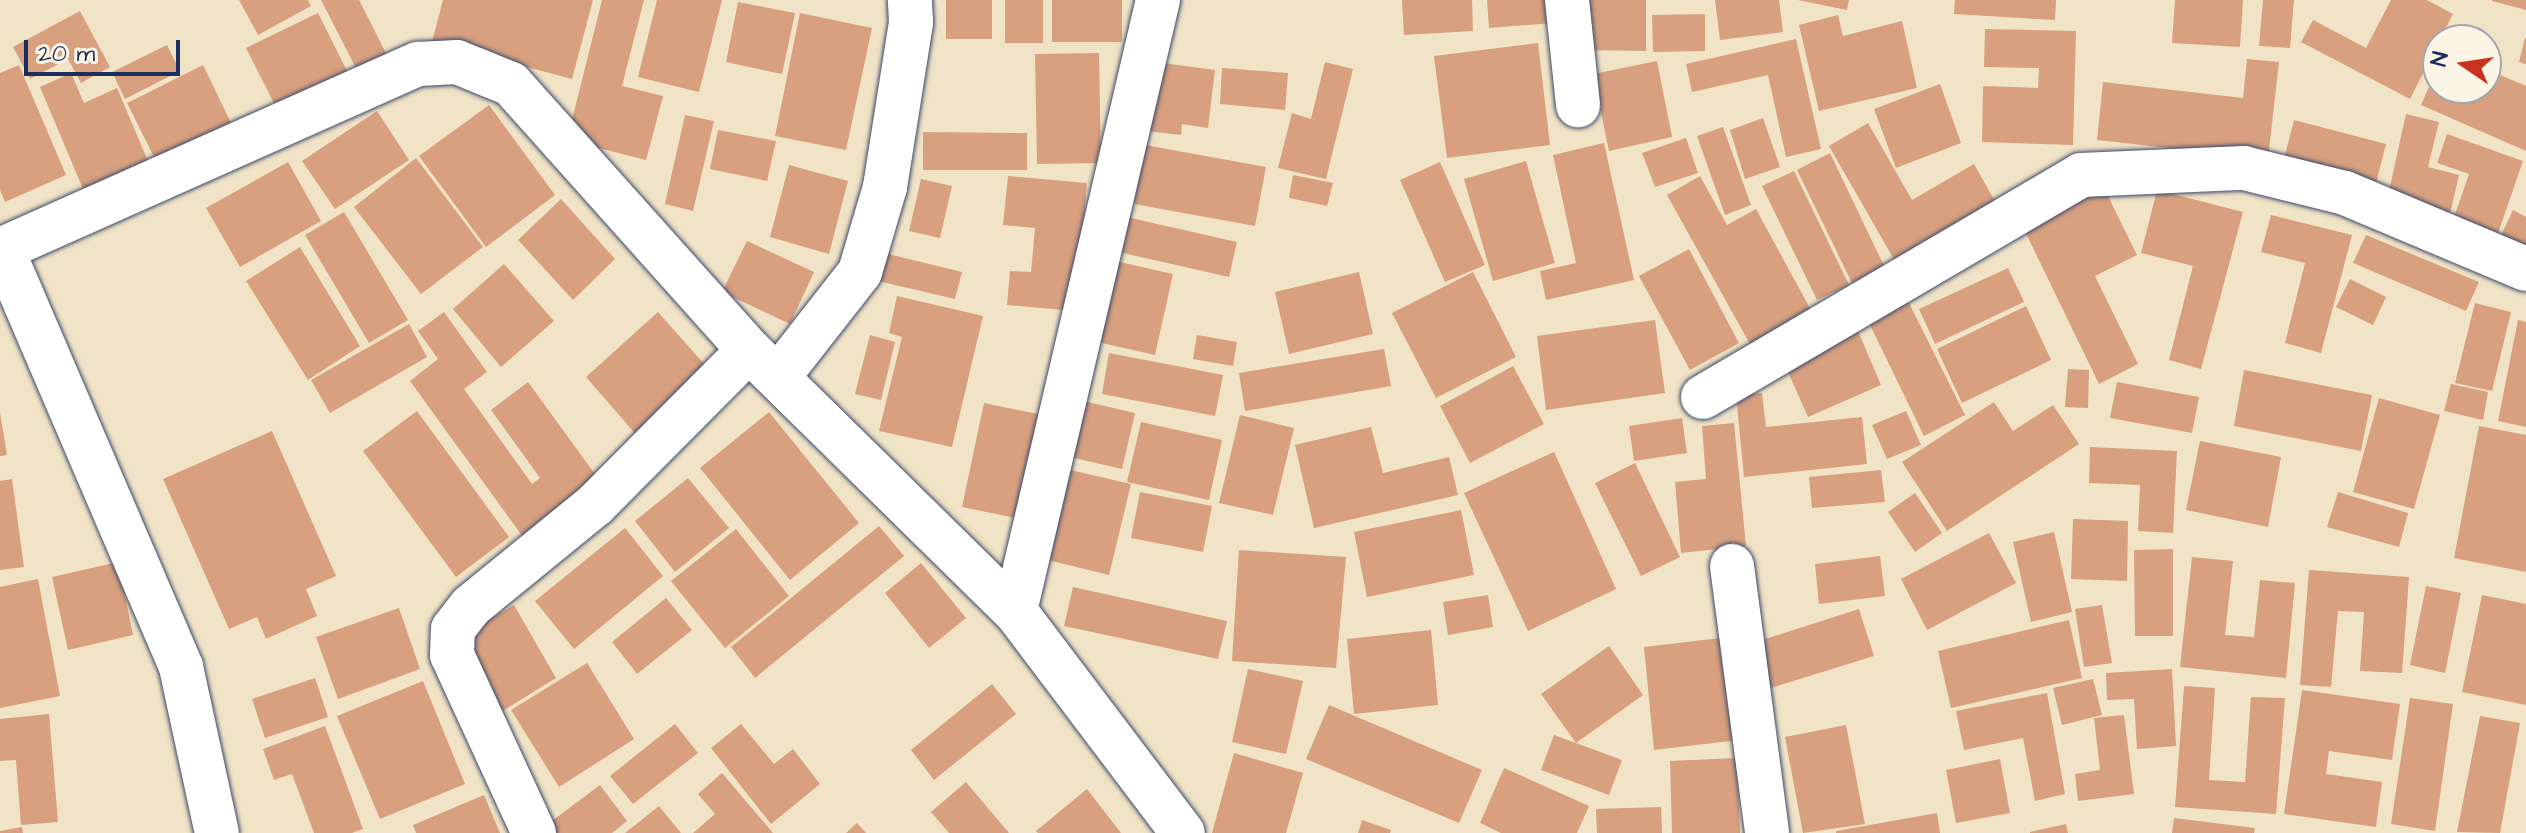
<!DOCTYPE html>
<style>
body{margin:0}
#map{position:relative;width:2526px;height:833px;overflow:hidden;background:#f1e3c5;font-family:"Architects Daughter",sans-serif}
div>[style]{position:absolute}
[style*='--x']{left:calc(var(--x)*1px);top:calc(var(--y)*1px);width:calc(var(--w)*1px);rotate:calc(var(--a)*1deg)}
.building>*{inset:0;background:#d8a07e}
.roads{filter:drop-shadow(0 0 2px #3b4a6d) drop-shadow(0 0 2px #3b4a6d)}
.minor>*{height:44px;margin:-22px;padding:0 22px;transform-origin:22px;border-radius:22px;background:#fff}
span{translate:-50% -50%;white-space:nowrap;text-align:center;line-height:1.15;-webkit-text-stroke:6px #fcf5e5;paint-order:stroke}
.north{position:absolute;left:2422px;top:24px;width:80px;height:80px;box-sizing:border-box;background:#fcf5e5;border:2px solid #a2a6af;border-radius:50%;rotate:283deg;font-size:22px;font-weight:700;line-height:32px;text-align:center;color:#1b2f5e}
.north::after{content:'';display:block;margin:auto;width:28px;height:36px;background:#c8321e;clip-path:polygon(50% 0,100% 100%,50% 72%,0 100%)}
.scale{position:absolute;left:24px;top:40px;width:156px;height:36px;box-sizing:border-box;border:4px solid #1b2f5e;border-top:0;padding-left:10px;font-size:24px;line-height:28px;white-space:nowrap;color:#1b2f5e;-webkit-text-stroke:6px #fcf5e5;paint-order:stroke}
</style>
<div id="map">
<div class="building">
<div style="clip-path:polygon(239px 0,308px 0,311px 6px,258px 35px)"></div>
<div style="clip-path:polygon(321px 0,359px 0,389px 59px,359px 74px)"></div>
<div style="clip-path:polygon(443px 0,593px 0,572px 79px,432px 42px)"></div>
<div style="clip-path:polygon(602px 0,644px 0,622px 86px,663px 96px,646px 160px,567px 140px)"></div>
<div style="clip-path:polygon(657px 0,722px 0,699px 92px,638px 77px)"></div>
<div style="clip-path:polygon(946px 0,992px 0,992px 39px,946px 39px)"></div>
<div style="clip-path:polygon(1005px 0,1043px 0,1043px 43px,1005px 43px)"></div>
<div style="clip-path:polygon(1052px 0,1122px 0,1122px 42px,1052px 42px)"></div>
<div style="clip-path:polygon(1402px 0,1472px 0,1473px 31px,1404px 35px)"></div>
<div style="clip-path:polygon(1487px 0,1551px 0,1553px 23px,1489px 28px)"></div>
<div style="clip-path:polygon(1584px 0,1646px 0,1646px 51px,1583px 50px)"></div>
<div style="clip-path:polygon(1715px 0,1779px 0,1783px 32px,1720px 40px)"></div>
<div style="clip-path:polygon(1798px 0,1849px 0,1847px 10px)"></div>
<div style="clip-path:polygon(1955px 0,2056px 0,2055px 20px,1954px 14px)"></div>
<div style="clip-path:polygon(2175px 0,2243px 0,2240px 47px,2172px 43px)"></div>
<div style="clip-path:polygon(2263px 0,2294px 0,2290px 48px,2259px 46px)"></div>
<div style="clip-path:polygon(2391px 0,2427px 0,2453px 14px,2410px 99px,2301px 42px,2313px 20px,2366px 48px)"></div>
<div style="clip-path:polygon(2526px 0,2526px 10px,2492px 1px,2492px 0)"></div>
<div style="clip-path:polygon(738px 2px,795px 13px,782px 74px,726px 62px)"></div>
<div style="clip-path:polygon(80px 11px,110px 67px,81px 83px,68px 59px,30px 79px,13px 47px)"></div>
<div style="clip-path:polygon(318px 13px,350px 77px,279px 113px,246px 48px)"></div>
<div style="clip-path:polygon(800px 13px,872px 28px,846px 150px,775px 136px)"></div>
<div style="clip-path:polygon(1705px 14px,1705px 51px,1653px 52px,1652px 15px)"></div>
<div style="clip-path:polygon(1838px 15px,1843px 36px,1902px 21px,1917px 88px,1819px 111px,1799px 25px)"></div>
<div style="clip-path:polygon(1985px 29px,2076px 31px,2073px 145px,1982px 142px,1983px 86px,2038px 88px,2039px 68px,1984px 67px)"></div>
<div style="clip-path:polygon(2525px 38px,2526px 38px,2526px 64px,2519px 62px)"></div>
<div style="clip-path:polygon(1796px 39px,1821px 149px,1786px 157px,1768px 75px,1692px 92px,1686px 64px)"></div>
<div style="clip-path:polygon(1538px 43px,1550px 145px,1447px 158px,1434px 56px)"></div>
<div style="clip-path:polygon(167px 45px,180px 71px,125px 99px,112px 72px)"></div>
<div style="clip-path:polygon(1099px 53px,1101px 163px,1037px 164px,1035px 54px)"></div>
<div style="clip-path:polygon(2247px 59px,2279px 62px,2268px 159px,2097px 140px,2103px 82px,2243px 98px)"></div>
<div style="clip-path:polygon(1657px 61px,1672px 137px,1609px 151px,1593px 74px)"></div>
<div style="clip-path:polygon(1156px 62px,1215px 70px,1208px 128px,1182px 124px,1181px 135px,1147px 131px)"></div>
<div style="clip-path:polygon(1325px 62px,1353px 69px,1326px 179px,1278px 168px,1292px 113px,1311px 119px)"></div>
<div style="clip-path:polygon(19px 65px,66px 175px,5px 202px,0 190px,0 73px)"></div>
<div style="clip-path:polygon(203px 65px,232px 125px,157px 163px,127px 103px)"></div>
<div style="clip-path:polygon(2438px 66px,2438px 88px,2486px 88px,2486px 69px,2526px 86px,2526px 151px,2421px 105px)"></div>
<div style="clip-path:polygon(1222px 68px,1288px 73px,1285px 110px,1220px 104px)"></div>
<div style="clip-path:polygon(71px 73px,84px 103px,117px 88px,148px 161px,83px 189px,40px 87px)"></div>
<div style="clip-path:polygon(1940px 84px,1961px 143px,1896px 168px,1874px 109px)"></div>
<div style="clip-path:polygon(489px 105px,555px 195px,486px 247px,419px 156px)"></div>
<div style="clip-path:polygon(377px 111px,409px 160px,335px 209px,302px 161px)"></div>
<div style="clip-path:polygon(2406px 114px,2439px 122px,2428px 167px,2459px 175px,2450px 214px,2387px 200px)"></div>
<div style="clip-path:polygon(685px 115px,714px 121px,693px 211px,665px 204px)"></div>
<div style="clip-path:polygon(1763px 118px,1780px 167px,1745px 179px,1730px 130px)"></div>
<div style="clip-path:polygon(2294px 120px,2386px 144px,2375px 187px,2283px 163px)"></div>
<div style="clip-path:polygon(1868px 123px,1912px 200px,1974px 164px,2001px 212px,1900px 270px,1829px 146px)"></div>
<div style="clip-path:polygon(1723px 127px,1751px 205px,1725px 215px,1697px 136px)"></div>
<div style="clip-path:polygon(718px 130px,776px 141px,767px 181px,710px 169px)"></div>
<div style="clip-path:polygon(923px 132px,1027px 133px,1027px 170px,923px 170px)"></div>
<div style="clip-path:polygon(2447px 134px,2523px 161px,2496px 239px,2452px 223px,2469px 174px,2437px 163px)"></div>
<div style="clip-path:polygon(1686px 138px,1698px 173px,1655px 187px,1642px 153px)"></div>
<div style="clip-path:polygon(1604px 143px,1634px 280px,1546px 300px,1540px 271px,1576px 263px,1553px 155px)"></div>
<div style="clip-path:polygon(1145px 145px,1266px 167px,1255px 226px,1134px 204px)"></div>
<div style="clip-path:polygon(1830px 153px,1885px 268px,1852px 283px,1797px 170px)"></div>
<div style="clip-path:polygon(416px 158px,483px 247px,421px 294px,354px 207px)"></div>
<div style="clip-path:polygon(1526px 161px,1555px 263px,1493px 281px,1464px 179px)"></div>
<div style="clip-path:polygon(288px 162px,321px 221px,240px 267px,206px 208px)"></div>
<div style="clip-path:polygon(1440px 162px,1485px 265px,1445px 282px,1400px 180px)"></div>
<div style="clip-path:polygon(789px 165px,848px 181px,829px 254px,770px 237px)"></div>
<div style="clip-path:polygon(1794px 171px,1849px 285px,1817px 300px,1762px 186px)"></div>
<div style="clip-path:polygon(1293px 175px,1333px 183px,1327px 206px,1289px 198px)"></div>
<div style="clip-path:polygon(1008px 176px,1087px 183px,1076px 311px,1007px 305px,1010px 271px,1031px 272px,1035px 228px,1003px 225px)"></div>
<div style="clip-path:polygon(1700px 176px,1727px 225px,1756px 209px,1812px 312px,1751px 346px,1667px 195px)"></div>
<div style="clip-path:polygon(921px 179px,952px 186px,940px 238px,909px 231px)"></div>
<div style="clip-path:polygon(2101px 182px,2137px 255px,2095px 276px,2138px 364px,2099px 384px,2020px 221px)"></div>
<div style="clip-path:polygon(2157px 190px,2243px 212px,2201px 369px,2169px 360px,2193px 266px,2141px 253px)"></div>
<div style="clip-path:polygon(561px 199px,615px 259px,573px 300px,518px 240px)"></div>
<div style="clip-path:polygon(2513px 210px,2526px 217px,2526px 259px,2497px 244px)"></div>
<div style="clip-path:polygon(344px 212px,408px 320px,369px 343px,305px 235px)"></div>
<div style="clip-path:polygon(2271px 215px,2352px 235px,2321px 353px,2285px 343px,2305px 263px,2261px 252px)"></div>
<div style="clip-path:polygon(1122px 216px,1237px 242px,1229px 277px,1114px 251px)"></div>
<div style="clip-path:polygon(2366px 235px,2479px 282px,2466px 311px,2353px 263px)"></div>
<div style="clip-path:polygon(747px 241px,814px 272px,790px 324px,722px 292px)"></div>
<div style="clip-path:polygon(300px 247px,360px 346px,308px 380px,246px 281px)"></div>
<div style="clip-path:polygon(1689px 249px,1739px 343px,1690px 370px,1639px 276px)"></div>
<div style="clip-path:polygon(884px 253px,962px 272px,955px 299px,878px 281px)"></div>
<div style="clip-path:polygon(1111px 260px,1173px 274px,1155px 355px,1093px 341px)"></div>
<div style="clip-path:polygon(504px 264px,554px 321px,501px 367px,453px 309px)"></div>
<div style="clip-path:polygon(2008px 268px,2024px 302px,1935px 344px,1919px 309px)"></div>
<div style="clip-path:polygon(1359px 272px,1373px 334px,1289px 354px,1275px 292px)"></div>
<div style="clip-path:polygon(1473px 272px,1516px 357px,1436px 398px,1392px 313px)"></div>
<div style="clip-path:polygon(2350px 279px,2386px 297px,2373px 325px,2336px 307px)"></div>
<div style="clip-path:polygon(897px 296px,983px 316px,952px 447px,879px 431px,902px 337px,889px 333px)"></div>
<div style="clip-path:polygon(1908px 301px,1965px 415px,1924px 436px,1868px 321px)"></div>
<div style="clip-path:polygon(2475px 303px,2511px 312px,2492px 391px,2455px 383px)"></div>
<div style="clip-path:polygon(2026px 306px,2051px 360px,1962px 403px,1937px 349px)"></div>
<div style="clip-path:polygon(444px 312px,487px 372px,464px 389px,532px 484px,540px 478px,491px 410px,528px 382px,600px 481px,523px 537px,410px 381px,438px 359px,418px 331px)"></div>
<div style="clip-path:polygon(658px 312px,712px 373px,639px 438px,586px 377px)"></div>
<div style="clip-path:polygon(1655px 320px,1665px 393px,1546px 410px,1537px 336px)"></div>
<div style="clip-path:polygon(2518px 320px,2526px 322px,2526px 427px,2498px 421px)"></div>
<div style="clip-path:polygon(409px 324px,427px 357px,330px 413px,311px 380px)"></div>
<div style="clip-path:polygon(1858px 331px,1881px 385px,1808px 417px,1784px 363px)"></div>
<div style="clip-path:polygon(870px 335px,895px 342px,881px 400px,855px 394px)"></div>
<div style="clip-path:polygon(1197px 335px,1237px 342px,1233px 366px,1193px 359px)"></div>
<div style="clip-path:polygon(1384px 349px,1391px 386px,1245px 411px,1239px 373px)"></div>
<div style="clip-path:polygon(1109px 353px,1223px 375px,1215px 416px,1102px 394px)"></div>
<div style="clip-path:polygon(1513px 366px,1544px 424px,1470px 463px,1440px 406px)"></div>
<div style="clip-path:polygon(2068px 369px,2089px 370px,2088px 408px,2065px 407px)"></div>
<div style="clip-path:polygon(2244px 370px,2372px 395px,2361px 451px,2234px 426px)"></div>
<div style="clip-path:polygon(2117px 382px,2199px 397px,2192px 433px,2110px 418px)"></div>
<div style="clip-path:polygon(2451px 384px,2488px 392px,2483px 420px,2444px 411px)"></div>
<div style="clip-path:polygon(1762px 393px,1766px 427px,1862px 417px,1867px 464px,1744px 477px,1736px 395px)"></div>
<div style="clip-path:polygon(2379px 398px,2440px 415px,2414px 509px,2353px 492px)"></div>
<div style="clip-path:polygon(1079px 400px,1135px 413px,1122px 469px,1066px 456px)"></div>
<div style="clip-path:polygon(1994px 402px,2013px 431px,2053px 405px,2079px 444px,1947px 531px,1902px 462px)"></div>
<div style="clip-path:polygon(984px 403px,1053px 417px,1030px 521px,962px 507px)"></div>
<div style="clip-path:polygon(417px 411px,509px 537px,456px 577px,363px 451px)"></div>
<div style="clip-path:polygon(1906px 411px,1921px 445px,1887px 459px,1872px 425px)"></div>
<div style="clip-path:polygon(769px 412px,859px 523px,790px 580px,700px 468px)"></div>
<div style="clip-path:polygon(0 413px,7px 455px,0 456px)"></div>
<div style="clip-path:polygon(1240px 415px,1294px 428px,1273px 515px,1219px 503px)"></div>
<div style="clip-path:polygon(1682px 418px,1687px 453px,1634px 461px,1629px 426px)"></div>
<div style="clip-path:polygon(1141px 422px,1222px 440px,1209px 500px,1127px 482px)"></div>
<div style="clip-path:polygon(1734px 423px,1746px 546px,1681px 553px,1675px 482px,1706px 479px,1702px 426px)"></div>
<div style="clip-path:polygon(2479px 426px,2526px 435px,2526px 572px,2454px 558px)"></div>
<div style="clip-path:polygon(1371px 427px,1383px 473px,1449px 457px,1458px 495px,1314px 528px,1295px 445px)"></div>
<div style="clip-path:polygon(272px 431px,336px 576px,306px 589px,317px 616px,266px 639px,257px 617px,229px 629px,163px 479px)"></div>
<div style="clip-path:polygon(2200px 441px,2281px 457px,2268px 527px,2186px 510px)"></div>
<div style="clip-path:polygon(2090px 447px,2177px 451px,2173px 533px,2138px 531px,2140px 485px,2089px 483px)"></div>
<div style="clip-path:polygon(1554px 452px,1616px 589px,1528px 631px,1464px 493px)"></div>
<div style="clip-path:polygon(1635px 463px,1680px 557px,1641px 576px,1595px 483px)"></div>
<div style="clip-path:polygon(1066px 469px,1131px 484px,1109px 575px,1044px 559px)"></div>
<div style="clip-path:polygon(1881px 470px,1885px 502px,1812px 508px,1809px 477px)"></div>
<div style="clip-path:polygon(688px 478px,729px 528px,675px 572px,635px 521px)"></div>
<div style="clip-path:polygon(12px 479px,24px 567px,0 570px,0 481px)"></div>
<div style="clip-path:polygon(1140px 492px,1212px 506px,1203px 552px,1131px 538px)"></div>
<div style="clip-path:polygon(2338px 492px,2408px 513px,2399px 547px,2327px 527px)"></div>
<div style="clip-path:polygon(1915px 493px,1942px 533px,1915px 552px,1888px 512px)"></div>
<div style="clip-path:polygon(1461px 510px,1474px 575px,1367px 597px,1354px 532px)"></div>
<div style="clip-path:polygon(2073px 519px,2128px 521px,2127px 581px,2071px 579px)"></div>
<div style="clip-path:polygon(879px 526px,904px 556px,755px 678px,731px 647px)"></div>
<div style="clip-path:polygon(625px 528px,663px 576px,574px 649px,535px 601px)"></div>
<div style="clip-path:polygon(736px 529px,789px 596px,725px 648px,671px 581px)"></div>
<div style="clip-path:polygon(2054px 532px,2072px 612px,2031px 622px,2013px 542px)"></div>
<div style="clip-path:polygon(1989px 533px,2016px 583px,1927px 630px,1901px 579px)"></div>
<div style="clip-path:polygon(2173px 549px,2173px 636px,2135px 636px,2134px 550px)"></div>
<div style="clip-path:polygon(1239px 550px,1346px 557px,1336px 668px,1232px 661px)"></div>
<div style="clip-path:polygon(1880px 556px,1885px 596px,1819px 604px,1815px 564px)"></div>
<div style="clip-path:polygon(2192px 557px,2233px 561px,2225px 635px,2254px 637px,2260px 580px,2295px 583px,2286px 678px,2180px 667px)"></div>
<div style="clip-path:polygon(118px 562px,133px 635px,68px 650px,52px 577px)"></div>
<div style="clip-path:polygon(921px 563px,966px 618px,929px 648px,885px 593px)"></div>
<div style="clip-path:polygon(2309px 570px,2409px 577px,2402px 673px,2360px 671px,2364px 612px,2338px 611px,2331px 687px,2300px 685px)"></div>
<div style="clip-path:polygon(38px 579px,60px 696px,0 708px,0 587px)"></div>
<div style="clip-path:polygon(2426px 586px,2461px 593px,2445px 673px,2410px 665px)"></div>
<div style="clip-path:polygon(1073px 587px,1227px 621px,1218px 659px,1064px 626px)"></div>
<div style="clip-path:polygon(1488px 595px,1493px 627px,1448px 635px,1443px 602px)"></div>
<div style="clip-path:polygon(2482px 595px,2526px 604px,2526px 705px,2462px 692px)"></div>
<div style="clip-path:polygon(666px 598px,692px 630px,637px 674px,612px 642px)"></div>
<div style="clip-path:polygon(514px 605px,556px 678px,501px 712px,458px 638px)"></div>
<div style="clip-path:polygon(2102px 605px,2112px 663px,2084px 667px,2075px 609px)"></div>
<div style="clip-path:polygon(399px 608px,420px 669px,338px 699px,316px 637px)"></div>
<div style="clip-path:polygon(1859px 609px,1874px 656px,1771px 688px,1756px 642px)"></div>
<div style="clip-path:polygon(2069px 620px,2082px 678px,1951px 708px,1938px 651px)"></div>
<div style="clip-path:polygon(1431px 630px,1438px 705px,1354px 714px,1347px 639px)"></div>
<div style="clip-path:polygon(1729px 637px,1739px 740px,1654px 750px,1644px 647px)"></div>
<div style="clip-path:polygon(1609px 646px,1643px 695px,1576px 743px,1541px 694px)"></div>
<div style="clip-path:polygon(587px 663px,634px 739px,559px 787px,511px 710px)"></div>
<div style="clip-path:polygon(1248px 669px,1303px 681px,1286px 754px,1232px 742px)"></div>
<div style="clip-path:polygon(2172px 669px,2176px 746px,2137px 749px,2134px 699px,2107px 700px,2106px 673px)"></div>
<div style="clip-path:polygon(315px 678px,328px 717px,265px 738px,252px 699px)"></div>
<div style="clip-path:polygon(2093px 679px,2102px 715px,2062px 725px,2053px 688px)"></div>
<div style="clip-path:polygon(423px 681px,465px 784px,380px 819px,337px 716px)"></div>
<div style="clip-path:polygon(992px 684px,1016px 714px,934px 780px,911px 750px)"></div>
<div style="clip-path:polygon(2184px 686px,2215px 688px,2209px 780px,2245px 782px,2251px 697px,2285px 698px,2276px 814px,2175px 807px)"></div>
<div style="clip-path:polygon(2302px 690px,2400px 704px,2392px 760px,2329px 751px,2326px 774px,2382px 782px,2376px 827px,2284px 814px)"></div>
<div style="clip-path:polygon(2047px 693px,2065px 794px,2035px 801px,2023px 738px,1964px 750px,1956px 711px)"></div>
<div style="clip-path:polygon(2410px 698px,2453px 704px,2435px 831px,2391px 824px)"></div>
<div style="clip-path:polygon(1329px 705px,1482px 770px,1459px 823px,1306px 759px)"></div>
<div style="clip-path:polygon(49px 714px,58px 822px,21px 825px,16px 760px,0 761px,0 719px)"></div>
<div style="clip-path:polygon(2124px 715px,2134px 794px,2078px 801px,2075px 774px,2100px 770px,2094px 718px)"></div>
<div style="clip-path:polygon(2480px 716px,2520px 723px,2500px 833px,2457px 832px)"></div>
<div style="clip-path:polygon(675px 724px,698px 753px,633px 804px,610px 776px)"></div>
<div style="clip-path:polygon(741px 724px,774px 764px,793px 749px,820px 784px,771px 824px,711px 748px)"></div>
<div style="clip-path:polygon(1846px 725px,1865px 824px,1803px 833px,1785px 737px)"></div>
<div style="clip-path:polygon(325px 726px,363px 829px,352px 833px,314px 833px,292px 774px,274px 780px,263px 749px)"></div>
<div style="clip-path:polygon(1554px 735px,1622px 760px,1609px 795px,1541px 770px)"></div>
<div style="clip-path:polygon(1234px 753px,1303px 773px,1286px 833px,1212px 833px)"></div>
<div style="clip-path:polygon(1737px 758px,1740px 833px,1672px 833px,1670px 761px)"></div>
<div style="clip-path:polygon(2000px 759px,2010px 813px,1956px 823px,1946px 770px)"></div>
<div style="clip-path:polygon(1504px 768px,1589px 806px,1577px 833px,1501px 833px,1480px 823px)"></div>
<div style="clip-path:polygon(722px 773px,773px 833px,693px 833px,715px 814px,698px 794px)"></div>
<div style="clip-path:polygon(966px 782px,1009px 833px,949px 833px,931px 812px)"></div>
<div style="clip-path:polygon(600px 785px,627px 821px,612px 833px,556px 833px,548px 824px)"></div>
<div style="clip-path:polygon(1087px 789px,1121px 833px,1038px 833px,1036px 831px)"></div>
<div style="clip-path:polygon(484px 795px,500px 833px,416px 833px,413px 825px)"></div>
<div style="clip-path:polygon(659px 806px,681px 833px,625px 833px)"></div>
<div style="clip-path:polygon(1661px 807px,1662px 833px,1597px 833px,1596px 809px)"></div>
<div style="clip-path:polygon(1937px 813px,1940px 833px,1836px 833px,1836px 831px)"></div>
<div style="clip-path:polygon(2174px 818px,2255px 828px,2254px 833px,2172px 833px)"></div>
<div style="clip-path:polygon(1362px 820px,1391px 830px,1390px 833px,1358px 833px)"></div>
<div style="clip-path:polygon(857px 823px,866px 833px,846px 833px)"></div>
<div style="clip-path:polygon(2066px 824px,2068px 833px,2030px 833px,2030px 832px)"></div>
<div style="clip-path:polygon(22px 827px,23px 833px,0 833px,0 831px)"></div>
</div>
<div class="roads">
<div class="minor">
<div style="--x:1567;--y:0;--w:106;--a:84"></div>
<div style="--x:2;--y:249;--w:455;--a:66.8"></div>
<div style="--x:181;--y:667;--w:170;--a:77.8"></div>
<div style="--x:0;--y:250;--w:458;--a:-24"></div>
<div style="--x:418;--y:64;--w:39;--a:-3"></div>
<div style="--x:457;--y:62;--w:58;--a:22.2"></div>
<div style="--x:511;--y:84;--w:357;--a:48.2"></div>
<div style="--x:749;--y:350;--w:373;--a:44.5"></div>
<div style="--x:1015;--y:611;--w:278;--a:52.9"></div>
<div style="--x:778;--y:377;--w:133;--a:-52"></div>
<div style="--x:860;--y:272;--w:89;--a:-73.6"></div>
<div style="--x:885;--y:187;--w:167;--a:-81"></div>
<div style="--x:911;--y:22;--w:22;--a:-93"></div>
<div style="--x:1703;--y:397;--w:438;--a:-30.4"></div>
<div style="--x:2081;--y:175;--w:163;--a:-2.5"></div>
<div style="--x:2244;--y:168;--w:104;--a:13.9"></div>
<div style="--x:2345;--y:193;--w:196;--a:22.8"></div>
<div style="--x:1732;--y:566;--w:269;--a:82.5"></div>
<div style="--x:1015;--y:611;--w:628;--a:-76.83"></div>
<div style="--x:534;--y:833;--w:196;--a:-114.7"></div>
<div style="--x:452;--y:655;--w:26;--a:-88"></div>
<div style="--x:453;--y:629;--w:29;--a:-52"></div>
<div style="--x:471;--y:606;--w:161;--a:-39.2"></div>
<div style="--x:596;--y:504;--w:217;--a:-45.2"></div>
</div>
</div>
<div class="north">N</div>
<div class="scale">20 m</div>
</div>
